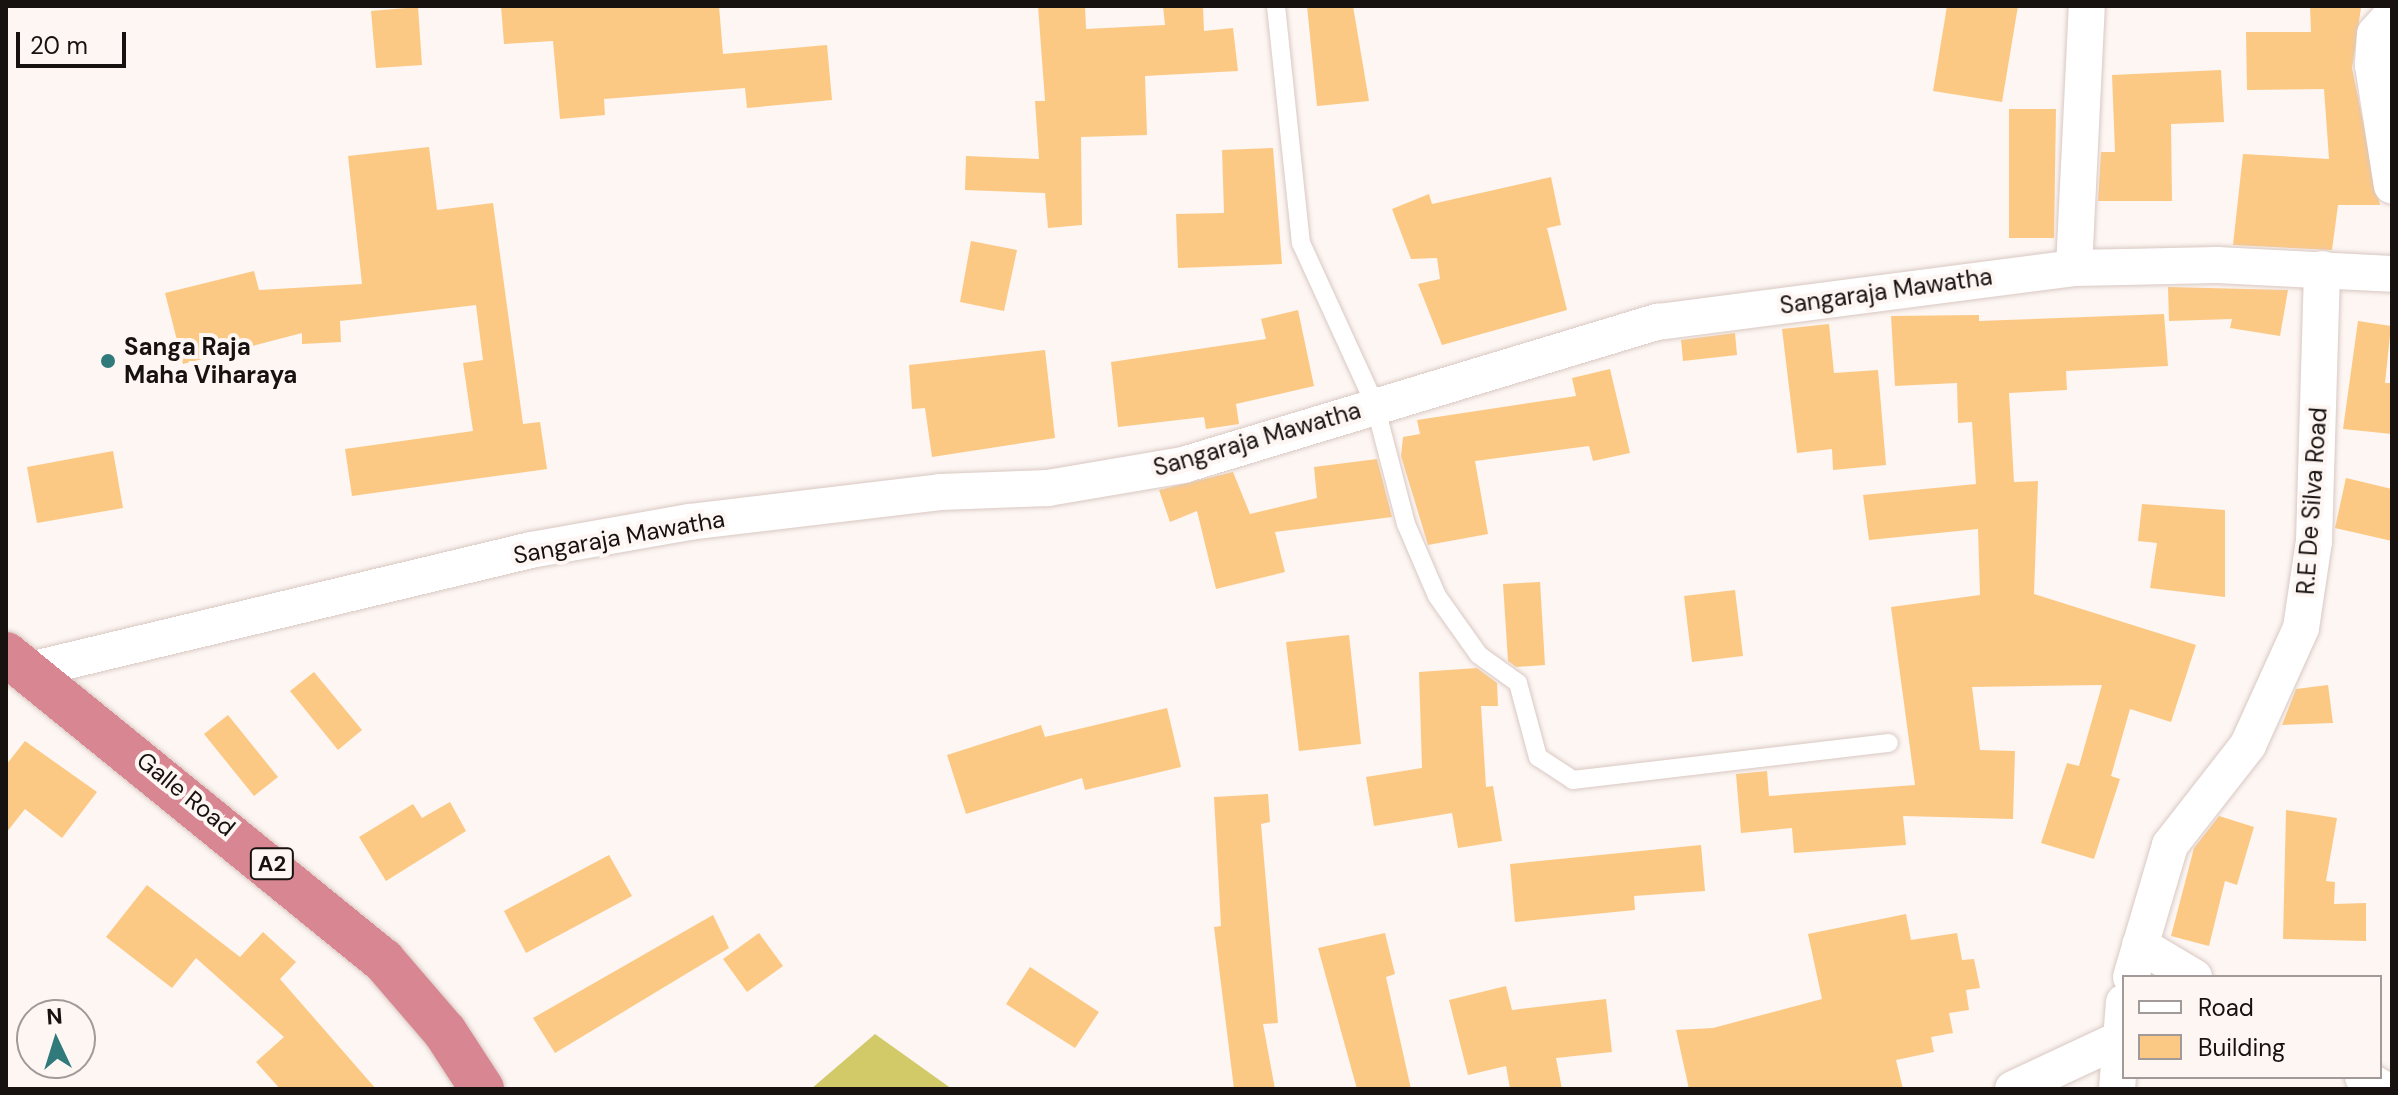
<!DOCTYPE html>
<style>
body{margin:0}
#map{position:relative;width:2398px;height:1095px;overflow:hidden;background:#fdf6f3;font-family:"DM Sans",sans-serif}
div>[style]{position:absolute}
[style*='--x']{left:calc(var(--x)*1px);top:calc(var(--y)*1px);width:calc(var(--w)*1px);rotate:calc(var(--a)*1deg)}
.green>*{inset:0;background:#d2ca69}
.building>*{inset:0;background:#fcc985}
.roads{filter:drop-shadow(0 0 2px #d9c8c2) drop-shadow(0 0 2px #d9c8c2)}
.service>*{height:18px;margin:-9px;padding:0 9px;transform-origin:9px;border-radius:9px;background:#fff}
.minor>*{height:36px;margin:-18px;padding:0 18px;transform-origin:18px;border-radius:18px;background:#fff}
.trunk>*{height:44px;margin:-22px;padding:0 22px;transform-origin:22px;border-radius:22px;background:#d88692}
.dots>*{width:22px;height:22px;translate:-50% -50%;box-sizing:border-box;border:4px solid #fdf6f3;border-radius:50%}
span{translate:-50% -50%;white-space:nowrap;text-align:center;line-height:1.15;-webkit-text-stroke:8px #fdf6f3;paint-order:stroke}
.shield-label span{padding:2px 6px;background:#fdf6f3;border:2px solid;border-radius:6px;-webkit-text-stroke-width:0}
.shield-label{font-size:22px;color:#17110f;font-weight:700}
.street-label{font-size:24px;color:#17110f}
.poi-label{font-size:24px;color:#17110f;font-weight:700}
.left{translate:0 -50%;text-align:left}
.frame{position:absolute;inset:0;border:8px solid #17110f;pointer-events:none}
.legend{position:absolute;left:2122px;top:975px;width:260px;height:104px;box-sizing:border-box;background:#fdf6f3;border:2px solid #a19a98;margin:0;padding:10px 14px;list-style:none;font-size:24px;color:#17110f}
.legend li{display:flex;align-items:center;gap:16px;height:40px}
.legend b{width:40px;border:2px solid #a19a98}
.north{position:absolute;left:16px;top:999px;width:80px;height:80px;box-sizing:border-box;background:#fdf6f3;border:2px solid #a19a98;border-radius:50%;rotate:356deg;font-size:22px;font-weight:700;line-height:32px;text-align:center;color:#17110f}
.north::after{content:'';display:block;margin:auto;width:28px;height:36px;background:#317a7b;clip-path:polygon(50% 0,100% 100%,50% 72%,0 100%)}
.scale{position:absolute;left:16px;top:32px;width:110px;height:36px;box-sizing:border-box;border:4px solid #17110f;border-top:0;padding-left:10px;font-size:24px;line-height:28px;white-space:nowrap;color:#17110f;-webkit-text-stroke:6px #fdf6f3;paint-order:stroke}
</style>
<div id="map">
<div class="green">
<div style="clip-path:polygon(875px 1034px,952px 1089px,811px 1089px)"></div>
</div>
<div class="building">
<div style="clip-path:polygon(501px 6px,719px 6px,723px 54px,827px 45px,832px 100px,747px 108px,745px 88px,604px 99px,605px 115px,560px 119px,553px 41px,504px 44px)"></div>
<div style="clip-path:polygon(1038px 6px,1085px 6px,1086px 29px,1165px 25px,1163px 6px,1203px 6px,1204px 31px,1233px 28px,1238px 71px,1145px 76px,1147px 135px,1081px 137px,1082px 225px,1048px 228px,1045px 193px,965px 190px,966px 156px,1039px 159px,1035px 101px,1045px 101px)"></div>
<div style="clip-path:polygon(1307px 6px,1353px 6px,1369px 101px,1317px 106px)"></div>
<div style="clip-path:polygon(1947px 6px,2018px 6px,2002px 102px,1933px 91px)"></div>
<div style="clip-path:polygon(418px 7px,422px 65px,376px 68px,371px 11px)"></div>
<div style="clip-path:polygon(2310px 7px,2361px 8px,2352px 68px,2380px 205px,2338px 205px,2332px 250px,2233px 245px,2243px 154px,2329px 159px,2324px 89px,2247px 90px,2246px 32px,2311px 32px)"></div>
<div style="clip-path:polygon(2221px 70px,2224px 122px,2171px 124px,2172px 201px,2098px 201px,2101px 152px,2115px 152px,2112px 75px)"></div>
<div style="clip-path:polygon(2009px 109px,2056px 109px,2054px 238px,2009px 238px)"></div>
<div style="clip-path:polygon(429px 147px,437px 210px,493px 203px,523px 424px,540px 422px,547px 469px,352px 496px,345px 449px,473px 431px,463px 363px,483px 360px,476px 305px,340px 321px,341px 342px,302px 344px,302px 333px,183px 364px,165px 293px,254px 271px,259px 290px,362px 284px,348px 156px)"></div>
<div style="clip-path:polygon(1273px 148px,1282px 264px,1178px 268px,1176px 214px,1224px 213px,1222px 150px)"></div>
<div style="clip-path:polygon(1551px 177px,1561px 225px,1547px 228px,1567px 310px,1442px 345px,1418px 284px,1440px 279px,1437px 258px,1411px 259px,1392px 209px,1429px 194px,1432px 204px)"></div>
<div style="clip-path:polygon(971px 241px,1017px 250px,1004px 311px,960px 302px)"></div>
<div style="clip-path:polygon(2168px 287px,2288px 290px,2280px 336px,2230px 328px,2232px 319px,2169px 321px)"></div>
<div style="clip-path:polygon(1298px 310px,1314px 386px,1236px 404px,1239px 424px,1206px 429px,1204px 417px,1118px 427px,1111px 362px,1266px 339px,1261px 319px)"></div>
<div style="clip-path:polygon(2164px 314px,2168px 366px,2066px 371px,2067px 390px,2009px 393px,2014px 482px,2038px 481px,2034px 594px,2196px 645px,2171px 722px,2130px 709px,2111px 776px,2120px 779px,2094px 859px,2041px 843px,2067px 763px,2079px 766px,2102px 685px,1972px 687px,1980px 750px,2015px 751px,2013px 819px,1903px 816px,1906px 845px,1794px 853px,1792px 828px,1741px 833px,1736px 774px,1767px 771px,1769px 796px,1915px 785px,1891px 607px,1980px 595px,1978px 529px,1869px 540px,1863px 495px,1976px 484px,1972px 422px,1958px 423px,1957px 383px,1895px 386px,1891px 316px,1979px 315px,1979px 321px)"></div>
<div style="clip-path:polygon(2358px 321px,2391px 326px,2385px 383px,2392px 383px,2392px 434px,2343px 429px)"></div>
<div style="clip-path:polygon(1829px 324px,1834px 373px,1878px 370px,1886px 465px,1833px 470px,1832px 449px,1797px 453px,1782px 329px)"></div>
<div style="clip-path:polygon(1735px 333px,1737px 355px,1683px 361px,1681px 340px)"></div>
<div style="clip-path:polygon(1045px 350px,1055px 438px,932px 457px,925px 408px,912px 409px,909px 365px)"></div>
<div style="clip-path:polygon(1610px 369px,1630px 453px,1593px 461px,1589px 446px,1475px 461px,1488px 534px,1428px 545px,1401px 456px,1403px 437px,1420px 434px,1417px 420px,1576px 396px,1572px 378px)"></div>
<div style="clip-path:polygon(113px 451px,123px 508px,37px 523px,27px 467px)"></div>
<div style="clip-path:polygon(1377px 459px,1392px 517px,1275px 532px,1285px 572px,1216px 589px,1197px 511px,1170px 522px,1159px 490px,1233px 472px,1250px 514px,1317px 498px,1314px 467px)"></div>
<div style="clip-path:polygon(2346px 478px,2392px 489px,2392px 541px,2335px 528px)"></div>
<div style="clip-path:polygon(2142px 504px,2225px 510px,2225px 597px,2150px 588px,2157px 543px,2138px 541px)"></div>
<div style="clip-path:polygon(1540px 582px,1545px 665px,1516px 667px,1508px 661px,1503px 584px)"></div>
<div style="clip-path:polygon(1735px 590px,1743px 656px,1692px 662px,1684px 596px)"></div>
<div style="clip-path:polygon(1349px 635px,1361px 744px,1299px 751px,1286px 642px)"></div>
<div style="clip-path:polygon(1477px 668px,1497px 683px,1498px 706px,1481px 706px,1486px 787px,1493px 786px,1502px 841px,1458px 848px,1452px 813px,1374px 826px,1366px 777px,1422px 768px,1419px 672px)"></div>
<div style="clip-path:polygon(314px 672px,362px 730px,338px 750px,290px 691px)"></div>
<div style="clip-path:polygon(2328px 685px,2333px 723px,2282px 725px,2296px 689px)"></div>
<div style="clip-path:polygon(1167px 708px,1181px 767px,1085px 790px,1082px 778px,966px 814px,947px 755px,1041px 725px,1045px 737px)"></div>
<div style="clip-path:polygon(228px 715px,278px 777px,254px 796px,204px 734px)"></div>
<div style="clip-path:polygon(25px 741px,97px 792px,62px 838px,25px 809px,6px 833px,6px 765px)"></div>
<div style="clip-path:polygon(1268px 794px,1270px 822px,1261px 824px,1278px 1023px,1263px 1024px,1275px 1089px,1234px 1089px,1214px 927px,1221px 926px,1214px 797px)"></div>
<div style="clip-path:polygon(450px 802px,466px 831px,386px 881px,359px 837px,413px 804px,422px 818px)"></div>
<div style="clip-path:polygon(2286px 810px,2337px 818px,2326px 881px,2335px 882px,2334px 904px,2366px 903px,2366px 941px,2283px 939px)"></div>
<div style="clip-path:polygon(2219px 816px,2254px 827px,2237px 885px,2225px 881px,2209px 946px,2171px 936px,2194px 848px)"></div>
<div style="clip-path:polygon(1701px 845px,1705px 891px,1634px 896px,1635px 910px,1515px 922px,1510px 864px)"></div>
<div style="clip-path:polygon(609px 855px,632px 896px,526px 953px,504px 911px)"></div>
<div style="clip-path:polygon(147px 885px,240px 957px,263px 932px,296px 962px,280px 979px,376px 1089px,280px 1089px,256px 1062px,284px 1037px,196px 958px,172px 988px,106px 937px)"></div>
<div style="clip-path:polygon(1906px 914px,1911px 940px,1957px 933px,1962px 960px,1974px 959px,1980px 988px,1966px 990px,1969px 1010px,1949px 1013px,1953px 1033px,1931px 1037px,1934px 1052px,1896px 1060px,1903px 1089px,1689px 1089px,1676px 1030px,1713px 1028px,1822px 999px,1808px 934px)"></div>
<div style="clip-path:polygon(713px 915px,729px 948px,555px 1053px,533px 1018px)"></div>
<div style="clip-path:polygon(759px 933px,783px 966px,747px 992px,723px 959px)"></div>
<div style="clip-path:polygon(1385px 933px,1395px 974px,1386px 977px,1411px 1089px,1357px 1089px,1318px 948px)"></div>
<div style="clip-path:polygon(1030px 967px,1099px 1012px,1075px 1048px,1006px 1004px)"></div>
<div style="clip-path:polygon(1506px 986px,1512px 1010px,1606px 999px,1612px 1052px,1556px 1058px,1562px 1089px,1510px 1089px,1506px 1066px,1468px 1075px,1449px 1000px)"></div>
</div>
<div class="roads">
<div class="service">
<div style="--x:1276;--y:6;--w:238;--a:84"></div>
<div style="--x:1301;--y:243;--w:178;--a:65.4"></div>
<div style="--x:1375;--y:405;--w:123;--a:75.4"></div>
<div style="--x:1406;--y:524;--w:78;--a:66.7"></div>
<div style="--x:1437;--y:596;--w:72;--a:54.6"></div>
<div style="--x:1479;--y:655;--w:48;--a:35.7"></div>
<div style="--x:1518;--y:683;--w:77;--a:74.9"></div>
<div style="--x:1538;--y:757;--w:42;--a:33.3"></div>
<div style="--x:1573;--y:780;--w:318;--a:-6.7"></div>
</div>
<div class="minor">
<div style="--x:2392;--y:15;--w:25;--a:132"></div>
<div style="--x:2375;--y:34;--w:31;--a:94"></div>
<div style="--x:2373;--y:65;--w:122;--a:81.1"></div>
<div style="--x:2074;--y:268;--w:262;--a:-87.2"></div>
<div style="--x:30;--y:670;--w:515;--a:-13.47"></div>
<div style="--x:531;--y:550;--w:160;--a:-10"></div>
<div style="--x:689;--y:522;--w:253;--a:-6.8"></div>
<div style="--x:940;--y:492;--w:108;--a:-2.1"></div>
<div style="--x:1048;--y:488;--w:137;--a:-9.7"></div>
<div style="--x:1183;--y:465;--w:496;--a:-16.8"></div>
<div style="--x:1658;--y:322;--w:419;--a:-7.4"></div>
<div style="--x:2074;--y:268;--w:143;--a:-1.2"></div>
<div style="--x:2217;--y:265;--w:175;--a:2.9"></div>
<div style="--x:2140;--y:945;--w:63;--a:30.7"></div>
<div style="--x:2131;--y:977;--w:138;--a:-73.5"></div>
<div style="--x:2170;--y:845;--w:127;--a:-52"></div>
<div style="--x:2248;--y:745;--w:128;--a:-65.6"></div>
<div style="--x:2301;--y:628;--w:88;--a:-81.5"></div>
<div style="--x:2314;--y:541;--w:272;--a:-88.3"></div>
<div style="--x:2363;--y:1077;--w:23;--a:31"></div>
<div style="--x:2013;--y:1089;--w:118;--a:-25"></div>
<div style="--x:2117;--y:1089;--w:87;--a:-85.4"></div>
</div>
<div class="trunk">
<div style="--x:6;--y:654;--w:486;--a:39.1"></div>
<div style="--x:383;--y:960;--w:95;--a:49.3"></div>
<div style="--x:445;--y:1032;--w:68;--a:57"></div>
</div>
</div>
<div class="dots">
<div style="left:108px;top:361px;background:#317a7b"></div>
</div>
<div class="shield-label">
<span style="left:272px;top:864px">A2</span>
</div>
<div class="street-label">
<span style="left:1886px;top:291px;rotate:-8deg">Sangaraja Mawatha</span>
<span style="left:1257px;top:439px;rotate:-16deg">Sangaraja Mawatha</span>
<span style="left:2312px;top:501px;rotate:-86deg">R.E De Silva Road</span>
<span style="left:619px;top:537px;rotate:-10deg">Sangaraja Mawatha</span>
<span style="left:186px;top:794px;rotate:39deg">Galle Road</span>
</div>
<div class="poi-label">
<span class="left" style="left:124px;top:361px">Sanga Raja<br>Maha Viharaya</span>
</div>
<div class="frame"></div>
<ul class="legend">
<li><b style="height:10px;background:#fff"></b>Road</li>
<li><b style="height:22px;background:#fcc985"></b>Building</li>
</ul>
<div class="north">N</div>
<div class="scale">20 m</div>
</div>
